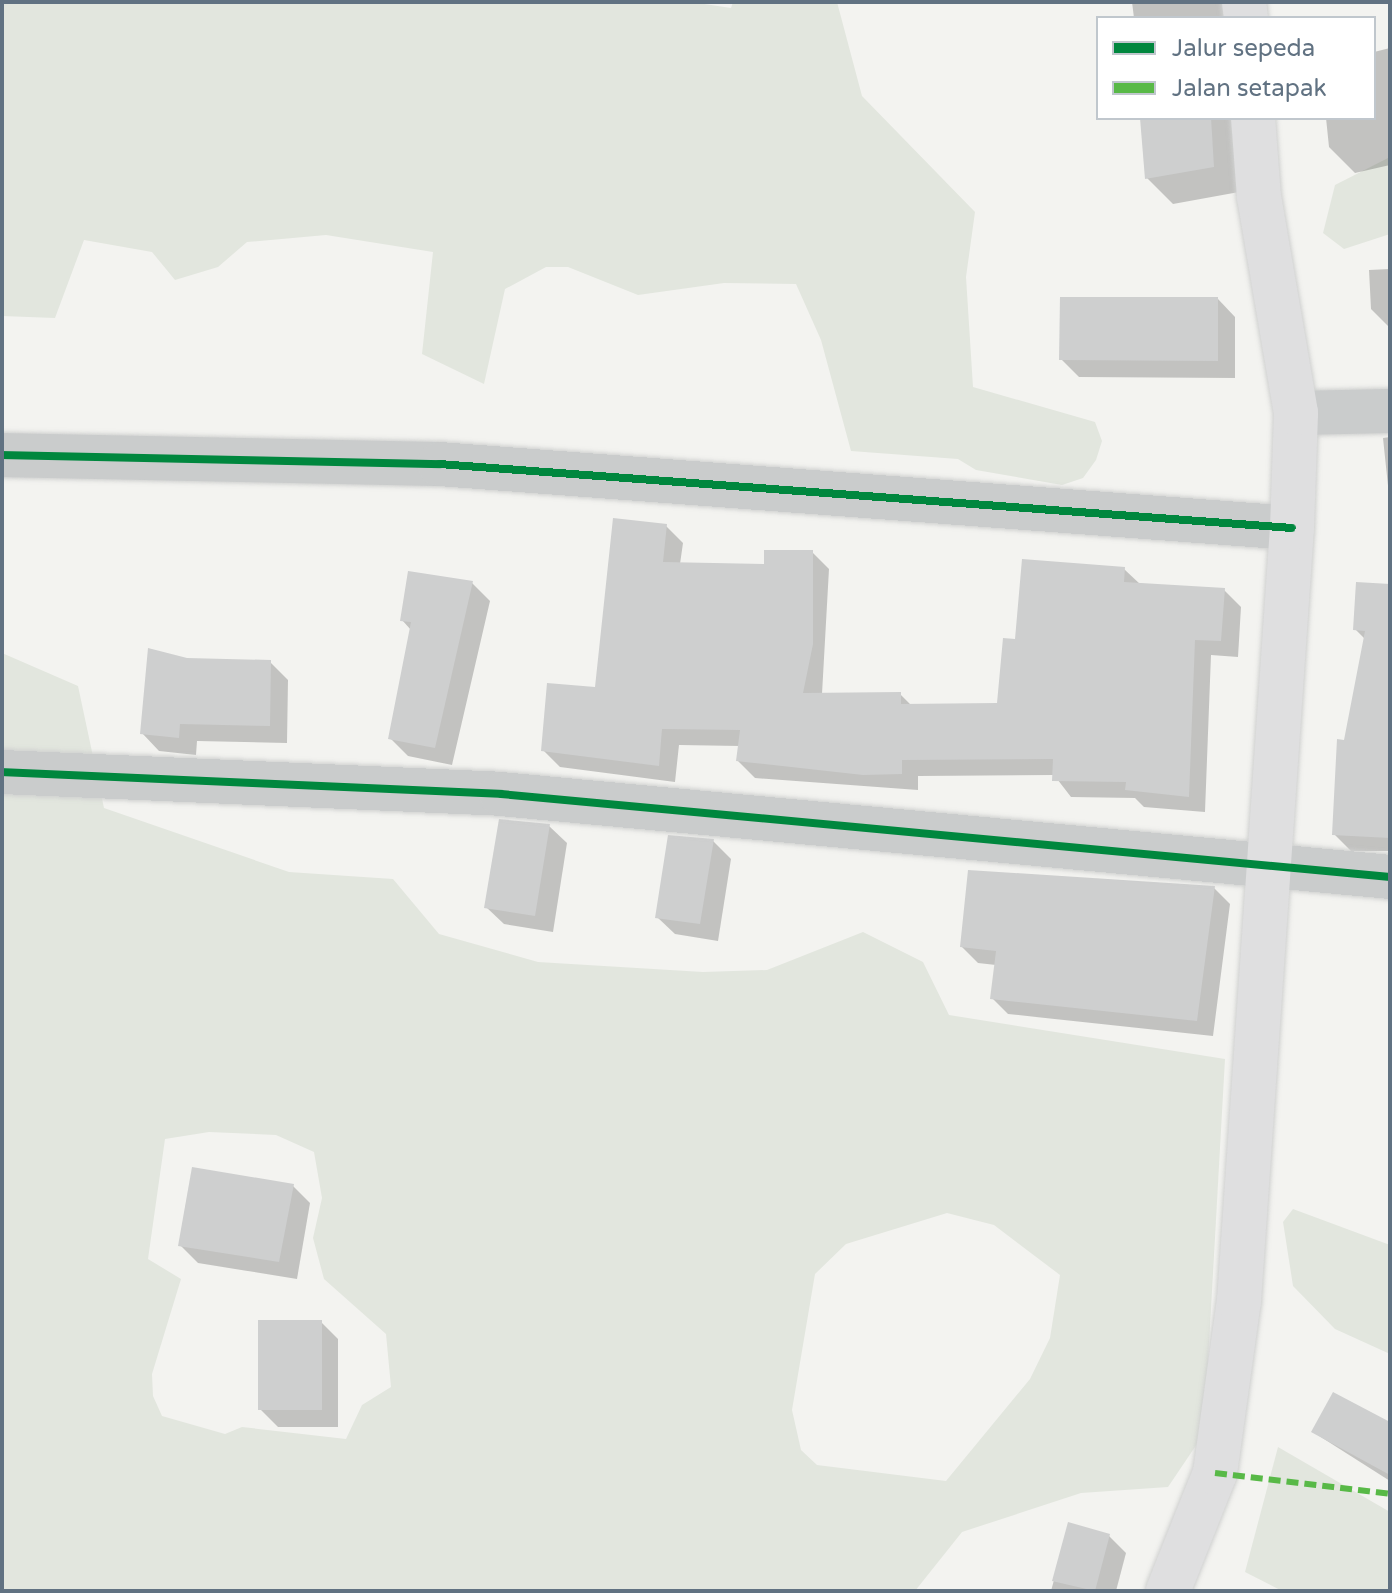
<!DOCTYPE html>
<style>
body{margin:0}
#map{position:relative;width:1392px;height:1593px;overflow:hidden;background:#f3f3f0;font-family:"Varela Round",sans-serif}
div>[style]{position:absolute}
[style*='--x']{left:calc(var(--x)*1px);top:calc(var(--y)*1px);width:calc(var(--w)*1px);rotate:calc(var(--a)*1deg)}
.green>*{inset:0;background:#e2e6de}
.shadow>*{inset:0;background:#0003}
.building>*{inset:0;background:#cecfcf}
.roads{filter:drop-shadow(0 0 2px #d0d1d0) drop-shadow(0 0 2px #d0d1d0)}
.minor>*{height:44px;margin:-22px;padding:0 22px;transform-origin:22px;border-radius:22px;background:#cacccc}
.major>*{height:44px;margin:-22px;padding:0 22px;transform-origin:22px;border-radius:22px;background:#dfdfe0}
.quiet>*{height:6px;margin-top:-3px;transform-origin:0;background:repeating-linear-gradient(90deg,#58b947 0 12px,transparent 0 18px)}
.cycleway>*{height:8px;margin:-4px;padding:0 4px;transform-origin:4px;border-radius:4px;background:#00873e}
span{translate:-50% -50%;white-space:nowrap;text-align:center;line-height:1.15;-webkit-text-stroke:8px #fff;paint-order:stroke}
.frame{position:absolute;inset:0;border:4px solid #617282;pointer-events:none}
.legend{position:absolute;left:1096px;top:16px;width:280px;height:104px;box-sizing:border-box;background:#fff;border:2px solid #c0c7cd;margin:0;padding:10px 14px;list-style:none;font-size:24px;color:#617282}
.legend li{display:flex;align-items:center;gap:16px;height:40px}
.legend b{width:40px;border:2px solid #c0c7cd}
</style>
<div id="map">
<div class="green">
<div style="clip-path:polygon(2px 2px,691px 2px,731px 8px,733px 2px,837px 2px,862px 96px,975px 212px,966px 277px,973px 387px,1095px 422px,1102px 441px,1096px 460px,1083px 478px,1062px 485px,976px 470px,958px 459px,851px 451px,821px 340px,796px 284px,724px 283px,638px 295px,568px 267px,546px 267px,505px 289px,484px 384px,422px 354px,433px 252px,326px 235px,247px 242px,218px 267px,175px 280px,152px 252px,84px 240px,55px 318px,2px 316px)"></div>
<div style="clip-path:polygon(1390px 157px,1390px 234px,1344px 249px,1323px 233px,1335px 185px)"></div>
<div style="clip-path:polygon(evenodd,2px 653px,78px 686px,104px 808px,289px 872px,393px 879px,439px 934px,538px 962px,703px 972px,767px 970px,863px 932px,923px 962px,949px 1015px,1225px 1059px,1207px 1380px,1197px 1444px,1168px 1487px,1081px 1493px,962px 1532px,915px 1591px,2px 1591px,2px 653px,209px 1132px,276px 1135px,314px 1152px,322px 1198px,313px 1238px,324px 1279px,386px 1334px,391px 1387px,362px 1405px,346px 1439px,242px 1427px,225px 1434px,162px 1416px,153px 1396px,152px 1374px,181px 1279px,148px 1259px,165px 1139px,209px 1132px,2px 653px,947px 1213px,994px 1225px,1060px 1275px,1050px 1338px,1030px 1379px,946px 1481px,817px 1465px,801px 1450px,792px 1410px,815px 1274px,846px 1244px,947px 1213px)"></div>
<div style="clip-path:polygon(1293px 1209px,1390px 1245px,1390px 1354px,1335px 1329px,1293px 1286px,1283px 1222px)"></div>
<div style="clip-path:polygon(1278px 1447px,1390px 1512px,1390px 1591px,1282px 1591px,1245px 1572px)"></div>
</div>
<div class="shadow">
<div style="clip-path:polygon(1132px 2px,1226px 2px,1227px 18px,1134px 18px)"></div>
<div style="clip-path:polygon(1390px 48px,1390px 165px,1355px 173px,1329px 147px,1326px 118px,1374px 118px,1374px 52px)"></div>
<div style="clip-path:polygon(1142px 118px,1234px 118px,1239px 192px,1173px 204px,1147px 178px)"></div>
<div style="clip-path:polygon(1390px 269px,1390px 388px,1389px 327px,1371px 309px,1369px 270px)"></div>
<div style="clip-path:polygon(1218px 299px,1235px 317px,1235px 378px,1079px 377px,1061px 359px)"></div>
<div style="clip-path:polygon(1390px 437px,1390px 505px,1383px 438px)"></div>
<div style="clip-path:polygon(666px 526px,683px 543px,680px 564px,766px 566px,812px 552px,829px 569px,822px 694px,900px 694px,912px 706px,999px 705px,1017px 642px,1124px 569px,1141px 585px,1224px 590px,1241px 607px,1238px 657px,1211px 655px,1205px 812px,1144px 807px,1135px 798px,1071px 797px,1054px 775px,918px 776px,918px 790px,755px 778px,738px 761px,740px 746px,679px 745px,675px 782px,560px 767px,543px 750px,597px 690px)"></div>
<div style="clip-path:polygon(472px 583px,490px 601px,452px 765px,408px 756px,390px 738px,411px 630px,402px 620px)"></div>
<div style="clip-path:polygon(1390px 586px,1390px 851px,1351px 851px,1334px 834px,1365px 639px,1355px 629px)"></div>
<div style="clip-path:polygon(187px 660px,270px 662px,288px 680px,287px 743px,197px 741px,196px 755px,159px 751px,142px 733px)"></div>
<div style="clip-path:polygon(549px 826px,567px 843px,553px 932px,504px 924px,486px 907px)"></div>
<div style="clip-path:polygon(713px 841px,731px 859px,718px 941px,675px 934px,657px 917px)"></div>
<div style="clip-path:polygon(1214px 888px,1230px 904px,1213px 1036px,1008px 1014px,992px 998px,996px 965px,978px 963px,962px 947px)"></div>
<div style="clip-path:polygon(293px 1186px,310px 1203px,297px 1279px,198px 1263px,180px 1245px)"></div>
<div style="clip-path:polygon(321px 1322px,338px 1339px,338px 1427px,278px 1427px,260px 1409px)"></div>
<div style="clip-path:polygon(1390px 1424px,1390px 1481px,1313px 1432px)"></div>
<div style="clip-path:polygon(1069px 1525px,1109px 1536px,1126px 1553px,1116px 1591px,1051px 1591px)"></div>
</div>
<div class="building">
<div style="clip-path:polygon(1140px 118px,1211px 118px,1214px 167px,1145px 179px)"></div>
<div style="clip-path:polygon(1060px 297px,1218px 297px,1218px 361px,1059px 360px)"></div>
<div style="clip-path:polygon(613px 518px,667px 524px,663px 562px,764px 564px,764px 550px,813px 550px,813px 644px,803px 693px,901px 692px,901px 704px,997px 703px,1003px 638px,1015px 639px,1022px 559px,1125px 567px,1124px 582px,1225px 588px,1221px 641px,1195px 640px,1189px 797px,1125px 790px,1126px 782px,1052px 781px,1053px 759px,902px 760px,902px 774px,863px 775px,736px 761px,740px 730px,662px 729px,659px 766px,541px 751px,547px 683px,595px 687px)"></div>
<div style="clip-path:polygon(408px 571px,473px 581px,435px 748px,388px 739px,411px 622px,400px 621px)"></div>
<div style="clip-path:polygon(1356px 582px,1390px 584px,1390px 838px,1332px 835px,1337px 739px,1344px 740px,1365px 631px,1353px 630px)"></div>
<div style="clip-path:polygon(148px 648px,187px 658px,271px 660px,270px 726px,180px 724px,179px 738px,140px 734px)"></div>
<div style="clip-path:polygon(499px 819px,550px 824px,535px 916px,484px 908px)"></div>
<div style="clip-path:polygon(668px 835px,714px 839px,700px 924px,655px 918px)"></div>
<div style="clip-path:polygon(968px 870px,1215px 886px,1197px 1021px,990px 999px,996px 951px,960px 947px)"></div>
<div style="clip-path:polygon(192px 1167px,294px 1184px,279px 1262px,178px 1246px)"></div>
<div style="clip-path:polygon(258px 1320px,322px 1320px,322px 1410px,258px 1410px)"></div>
<div style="clip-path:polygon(1333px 1392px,1390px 1422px,1390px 1475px,1311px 1432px)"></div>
<div style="clip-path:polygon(1068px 1522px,1110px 1534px,1095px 1591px,1052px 1581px)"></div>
</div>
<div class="roads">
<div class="minor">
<div style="--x:1296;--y:413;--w:94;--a:-1.2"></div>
<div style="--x:2;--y:455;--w:437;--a:1.2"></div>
<div style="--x:439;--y:464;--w:855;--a:4.29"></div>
<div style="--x:2;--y:772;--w:499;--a:2.5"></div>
<div style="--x:501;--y:794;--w:893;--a:5.33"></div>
</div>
<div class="major">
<div style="--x:1244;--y:2;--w:16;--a:83"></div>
<div style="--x:1168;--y:1591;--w:127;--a:-68.3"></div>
<div style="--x:1215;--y:1473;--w:174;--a:-82.1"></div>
<div style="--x:1239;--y:1301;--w:775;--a:-86.08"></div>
<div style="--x:1292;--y:528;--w:115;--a:-88"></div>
<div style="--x:1296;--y:413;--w:219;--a:-99.7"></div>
<div style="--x:1259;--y:197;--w:79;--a:-94.3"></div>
</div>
</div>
<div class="quiet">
<div style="--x:1215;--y:1473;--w:176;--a:6.8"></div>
</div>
<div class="cycleway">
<div style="--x:2;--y:455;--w:437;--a:1.2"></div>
<div style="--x:439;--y:464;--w:855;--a:4.29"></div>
<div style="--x:2;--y:772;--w:499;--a:2.5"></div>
<div style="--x:501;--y:794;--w:893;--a:5.33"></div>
</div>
<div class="frame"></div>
<ul class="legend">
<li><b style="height:10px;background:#00873e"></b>Jalur sepeda</li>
<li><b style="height:10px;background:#58b947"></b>Jalan setapak</li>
</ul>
</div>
